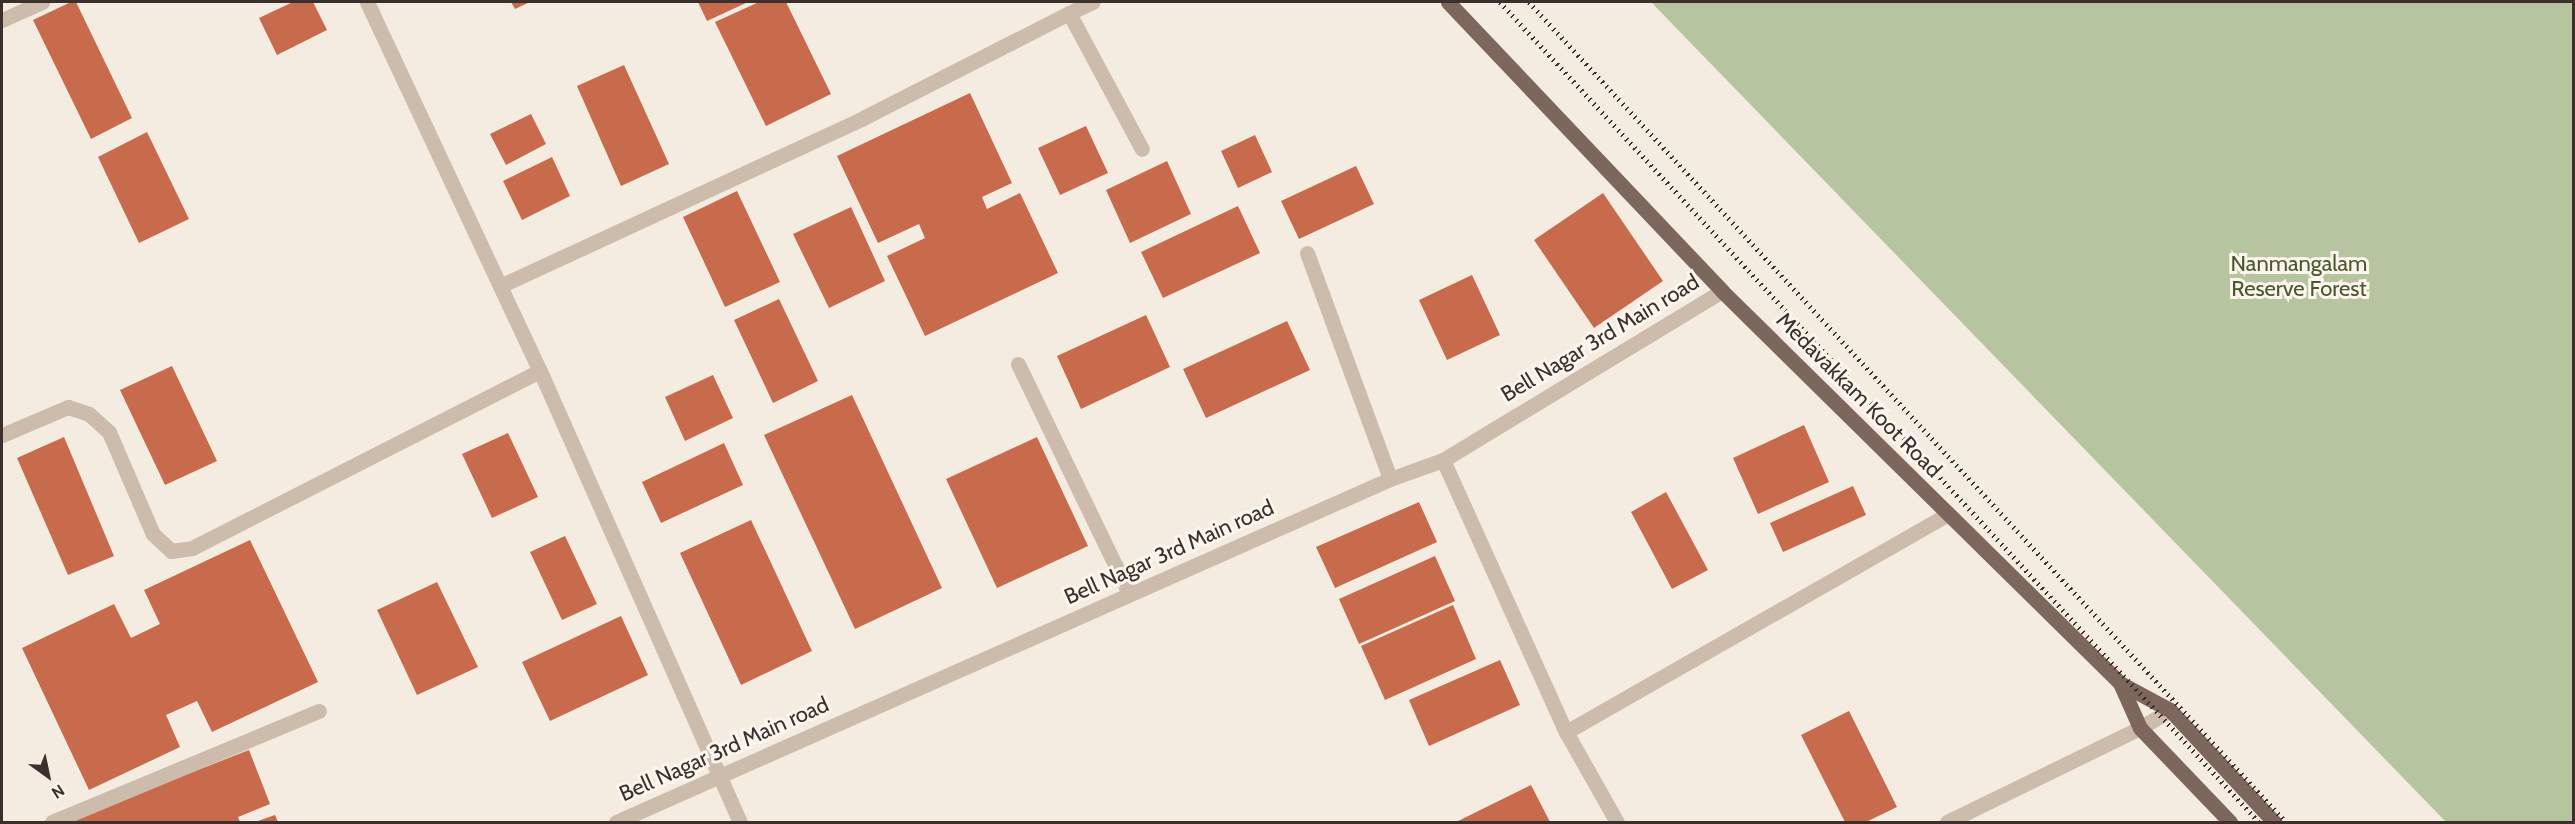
<!DOCTYPE html>
<style>
body{margin:0}
#map{position:relative;width:2575px;height:824px;overflow:hidden;background:#f4ebe1;font-family:Cabin,sans-serif}
div>[style]{position:absolute}
[style*='--x']{left:calc(var(--x)*1px);top:calc(var(--y)*1px);width:calc(var(--w)*1px);rotate:calc(var(--a)*1deg)}
.green>*{inset:0;background:#b7c4a0}
.building>*{inset:0;background:#c76b4c}
.minor>*{height:15px;margin:-7.5px;padding:0 7.5px;transform-origin:7.5px;border-radius:7.5px;background:#cdbbac}
.primary>*{height:15px;margin:-7.5px;padding:0 7.5px;transform-origin:7.5px;border-radius:7.5px;background:#7d675c}
.rail>*{height:4.5px;margin-top:-2.25px;transform-origin:0;background:repeating-linear-gradient(90deg,#3b302b 0 1.5px,transparent 0 6px)}
span{translate:-50% -50%;white-space:nowrap;text-align:center;line-height:1.15;-webkit-text-stroke:6px #fbf5ee;paint-order:stroke}
.park-label{font-size:22px;color:#49592e}
.street-label{font-size:22px;color:#3b302b}
.frame{position:absolute;inset:0;border:3px solid #3b302b;pointer-events:none}
.north{position:absolute;left:18px;top:746px;width:60px;height:60px;-webkit-text-stroke:4px #fbf5ee;paint-order:stroke;rotate:147deg;font-size:16px;font-weight:700;line-height:24px;text-align:center;color:#3b302b}
.north::after{content:'';display:block;margin:auto;width:21px;height:27px;background:#3b302b;clip-path:polygon(50% 0,100% 100%,50% 72%,0 100%)}
</style>
<div id="map">
<div class="green">
<div style="clip-path:polygon(1651px 2px,2573px 2px,2573px 822px,2446px 822px)"></div>
</div>
<div class="building">
<div style="clip-path:polygon(71px 2px,76px 2px,132px 118px,91px 139px,33px 20px)"></div>
<div style="clip-path:polygon(293px 2px,313px 2px,327px 30px,277px 55px,259px 18px)"></div>
<div style="clip-path:polygon(511px 2px,530px 2px,515px 9px)"></div>
<div style="clip-path:polygon(698px 2px,748px 2px,707px 21px)"></div>
<div style="clip-path:polygon(759px 2px,786px 2px,831px 94px,766px 126px,715px 22px)"></div>
<div style="clip-path:polygon(624px 65px,669px 164px,621px 186px,577px 86px)"></div>
<div style="clip-path:polygon(970px 93px,1012px 183px,982px 197px,987px 209px,1020px 193px,1058px 273px,925px 336px,887px 256px,925px 238px,919px 224px,878px 243px,837px 156px)"></div>
<div style="clip-path:polygon(531px 114px,546px 144px,506px 165px,490px 134px)"></div>
<div style="clip-path:polygon(1086px 126px,1108px 173px,1060px 195px,1038px 148px)"></div>
<div style="clip-path:polygon(147px 132px,189px 219px,139px 243px,98px 157px)"></div>
<div style="clip-path:polygon(1255px 135px,1272px 172px,1238px 188px,1221px 151px)"></div>
<div style="clip-path:polygon(552px 157px,570px 196px,522px 220px,503px 181px)"></div>
<div style="clip-path:polygon(1167px 161px,1191px 214px,1130px 243px,1106px 190px)"></div>
<div style="clip-path:polygon(1356px 166px,1374px 204px,1299px 239px,1281px 201px)"></div>
<div style="clip-path:polygon(737px 191px,780px 282px,725px 307px,683px 217px)"></div>
<div style="clip-path:polygon(1603px 193px,1663px 281px,1594px 328px,1534px 240px)"></div>
<div style="clip-path:polygon(1238px 206px,1260px 253px,1163px 298px,1141px 252px)"></div>
<div style="clip-path:polygon(851px 207px,885px 281px,829px 308px,793px 234px)"></div>
<div style="clip-path:polygon(1472px 275px,1500px 335px,1447px 360px,1419px 300px)"></div>
<div style="clip-path:polygon(779px 299px,818px 381px,773px 403px,734px 320px)"></div>
<div style="clip-path:polygon(1146px 315px,1170px 367px,1081px 409px,1057px 356px)"></div>
<div style="clip-path:polygon(1287px 321px,1310px 370px,1206px 418px,1183px 369px)"></div>
<div style="clip-path:polygon(172px 366px,217px 461px,165px 485px,120px 390px)"></div>
<div style="clip-path:polygon(713px 375px,733px 418px,685px 441px,665px 397px)"></div>
<div style="clip-path:polygon(852px 395px,942px 588px,855px 629px,764px 435px)"></div>
<div style="clip-path:polygon(1804px 425px,1829px 482px,1758px 514px,1733px 458px)"></div>
<div style="clip-path:polygon(508px 433px,538px 497px,492px 518px,462px 454px)"></div>
<div style="clip-path:polygon(64px 437px,114px 556px,68px 575px,17px 458px)"></div>
<div style="clip-path:polygon(1037px 437px,1088px 546px,997px 588px,946px 479px)"></div>
<div style="clip-path:polygon(724px 443px,743px 485px,661px 523px,642px 482px)"></div>
<div style="clip-path:polygon(1853px 486px,1866px 515px,1783px 552px,1770px 523px)"></div>
<div style="clip-path:polygon(1666px 492px,1708px 570px,1672px 589px,1631px 512px)"></div>
<div style="clip-path:polygon(1419px 502px,1437px 542px,1335px 588px,1316px 547px)"></div>
<div style="clip-path:polygon(751px 520px,812px 651px,741px 685px,680px 553px)"></div>
<div style="clip-path:polygon(565px 536px,597px 604px,562px 620px,530px 552px)"></div>
<div style="clip-path:polygon(250px 540px,318px 682px,212px 732px,197px 701px,166px 715px,180px 747px,89px 790px,22px 648px,114px 604px,131px 638px,160px 624px,144px 590px)"></div>
<div style="clip-path:polygon(1435px 556px,1455px 601px,1359px 644px,1339px 599px)"></div>
<div style="clip-path:polygon(437px 582px,478px 667px,417px 695px,377px 610px)"></div>
<div style="clip-path:polygon(1453px 605px,1476px 659px,1385px 700px,1361px 646px)"></div>
<div style="clip-path:polygon(621px 616px,648px 675px,550px 721px,522px 662px)"></div>
<div style="clip-path:polygon(1500px 660px,1520px 705px,1429px 746px,1409px 700px)"></div>
<div style="clip-path:polygon(1849px 711px,1897px 807px,1866px 822px,1845px 822px,1801px 735px)"></div>
<div style="clip-path:polygon(249px 750px,270px 804px,238px 817px,240px 822px,65px 822px)"></div>
<div style="clip-path:polygon(1531px 785px,1550px 822px,1456px 822px)"></div>
<div style="clip-path:polygon(275px 815px,278px 822px,255px 822px)"></div>
</div>
<div class="minor">
<div style="--x:367;--y:2;--w:408;--a:64.9"></div>
<div style="--x:540;--y:371;--w:493;--a:66.1"></div>
<div style="--x:1069;--y:13;--w:26;--a:-25"></div>
<div style="--x:2;--y:20;--w:44;--a:-24.2"></div>
<div style="--x:1307;--y:253;--w:241;--a:69.8"></div>
<div style="--x:500;--y:286;--w:400;--a:-24.8"></div>
<div style="--x:863;--y:118;--w:231;--a:-27"></div>
<div style="--x:1069;--y:13;--w:154;--a:61.8"></div>
<div style="--x:1018;--y:364;--w:255;--a:64.2"></div>
<div style="--x:2;--y:435;--w:72;--a:-23"></div>
<div style="--x:68;--y:407;--w:22;--a:18"></div>
<div style="--x:89;--y:414;--w:27;--a:42"></div>
<div style="--x:109;--y:432;--w:111;--a:66.7"></div>
<div style="--x:153;--y:534;--w:25;--a:43"></div>
<div style="--x:171;--y:551;--w:21;--a:-8"></div>
<div style="--x:192;--y:548;--w:390;--a:-27"></div>
<div style="--x:1443;--y:460;--w:299;--a:65.7"></div>
<div style="--x:1566;--y:732;--w:440;--a:-29.7"></div>
<div style="--x:1566;--y:732;--w:103;--a:60.5"></div>
<div style="--x:52;--y:822;--w:289;--a:-22.6"></div>
<div style="--x:616;--y:822;--w:847;--a:-23.9"></div>
<div style="--x:1390;--y:479;--w:56;--a:-19.7"></div>
<div style="--x:1443;--y:460;--w:326;--a:-31.2"></div>
<div style="--x:1947;--y:822;--w:215;--a:-26"></div>
<div style="--x:2140;--y:728;--w:35;--a:-31"></div>
</div>
<div class="primary">
<div style="--x:1448;--y:2;--w:398;--a:46.5"></div>
<div style="--x:1722;--y:291;--w:559;--a:44.56"></div>
<div style="--x:2120;--y:683;--w:49;--a:66"></div>
<div style="--x:2140;--y:728;--w:130;--a:46.2"></div>
<div style="--x:2120;--y:683;--w:57;--a:28.4"></div>
<div style="--x:2170;--y:710;--w:153;--a:47.1"></div>
</div>
<div class="rail">
<div style="--x:1500;--y:2;--w:1117;--a:47.21"></div>
<div style="--x:1529;--y:2;--w:1116;--a:47.29"></div>
</div>
<div class="park-label">
<span style="left:2299px;top:276px">Nanmangalam<br>Reserve Forest</span>
</div>
<div class="street-label">
<span style="left:1600px;top:338px;rotate:-31deg">Bell Nagar 3rd Main road</span>
<span style="left:1859px;top:395px;rotate:45deg">Medavakkam Koot Road</span>
<span style="left:1169px;top:552px;rotate:-24deg">Bell Nagar 3rd Main road</span>
<span style="left:724px;top:749px;rotate:-24deg">Bell Nagar 3rd Main road</span>
</div>
<div class="frame"></div>
<div class="north">N</div>
</div>
